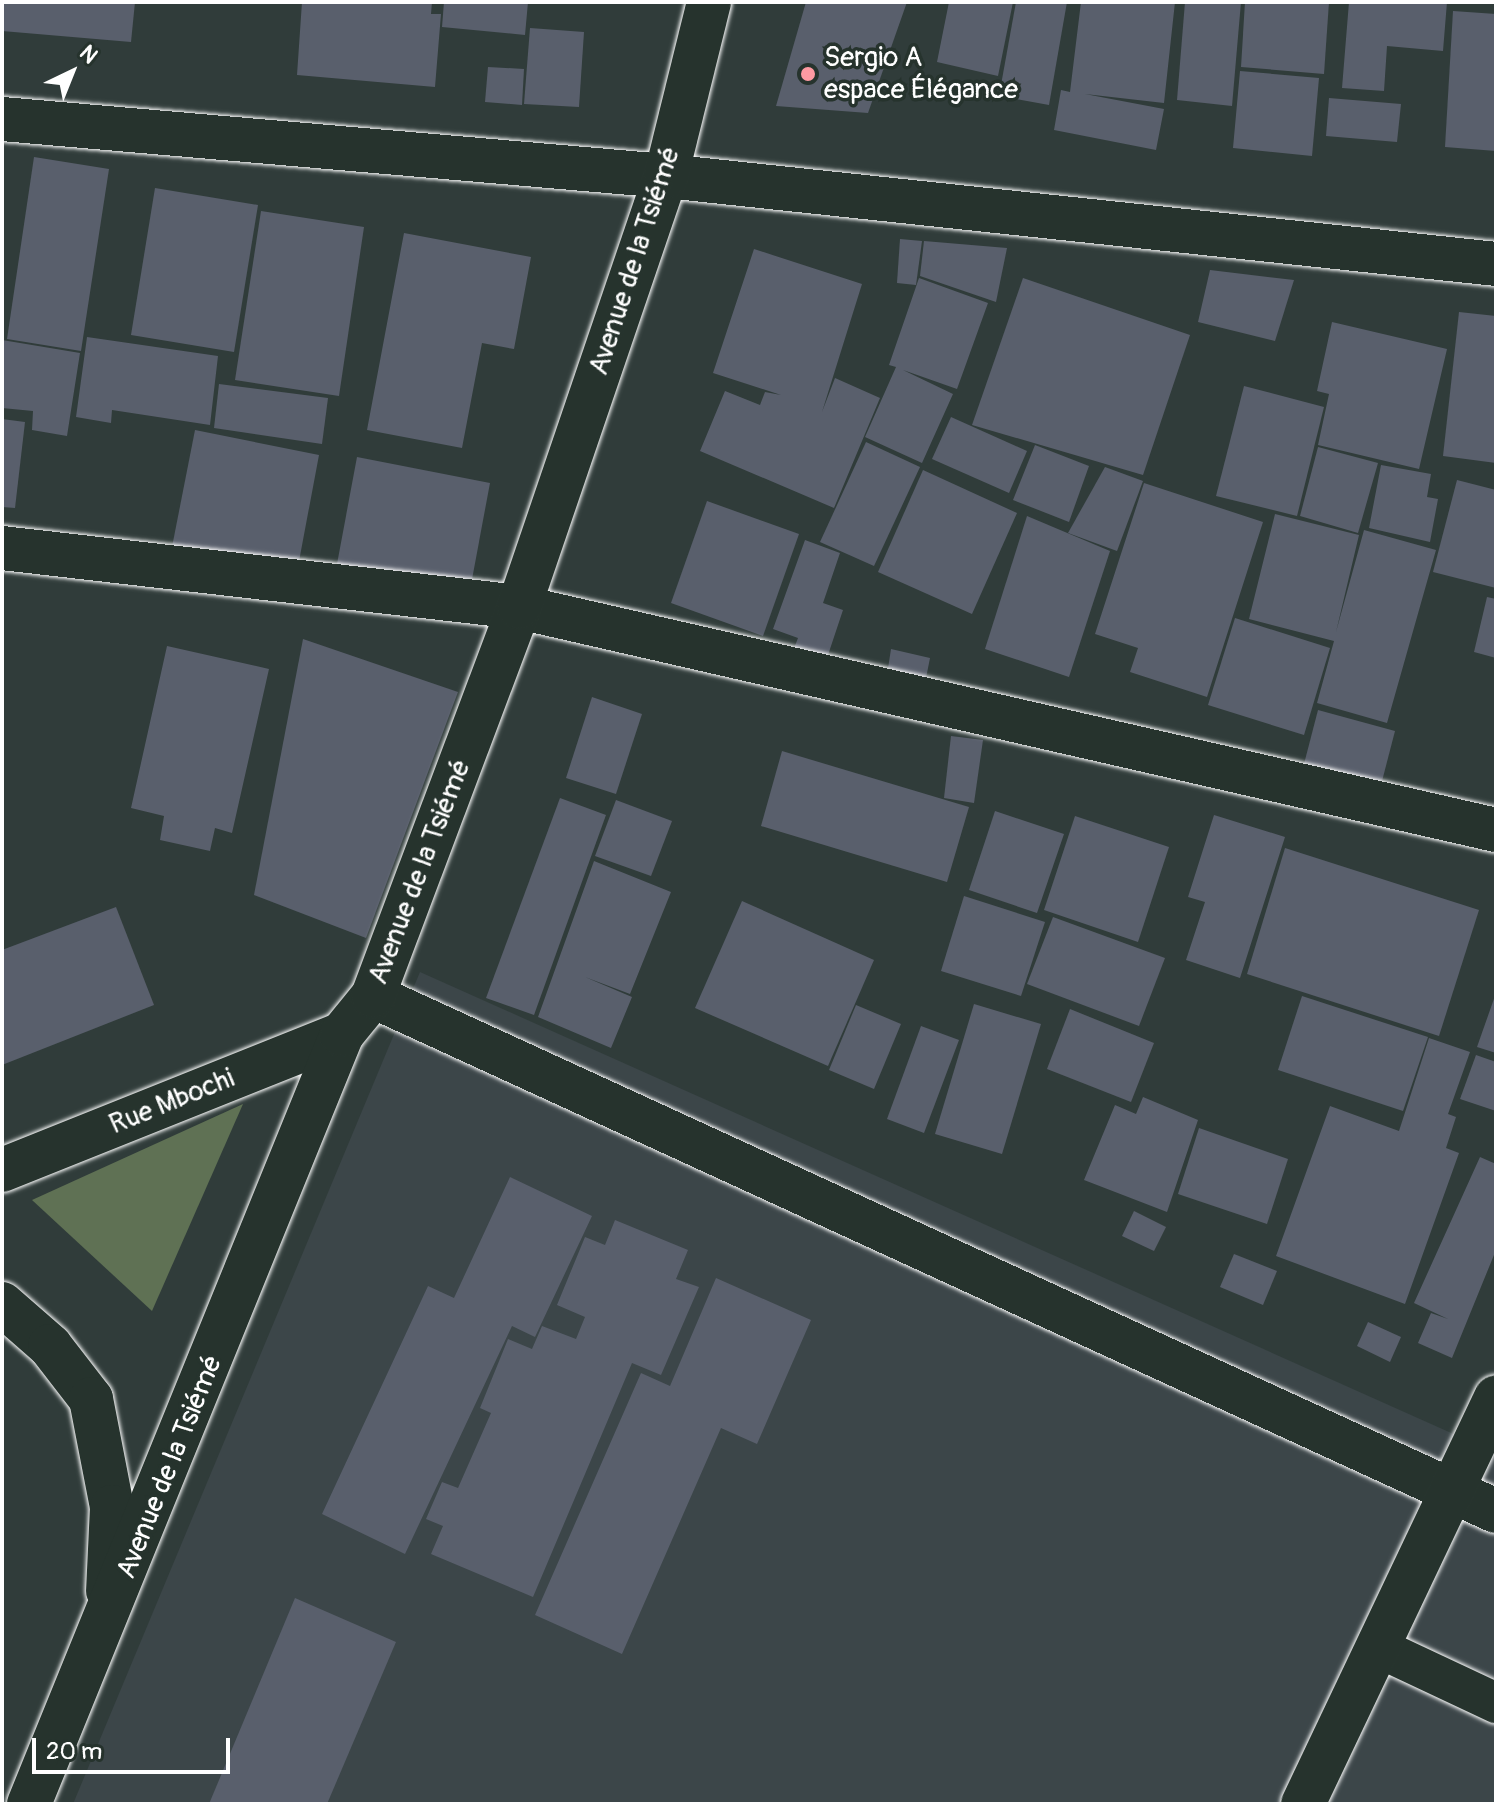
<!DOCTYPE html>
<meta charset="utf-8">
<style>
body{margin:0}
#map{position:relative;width:1498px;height:1806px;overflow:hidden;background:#303c3a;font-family:Pangolin,sans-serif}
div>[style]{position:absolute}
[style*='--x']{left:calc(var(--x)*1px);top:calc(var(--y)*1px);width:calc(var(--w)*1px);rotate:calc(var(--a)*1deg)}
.built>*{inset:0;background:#3c4649}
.green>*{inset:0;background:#5f7154}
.building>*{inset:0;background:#595f6c}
.roads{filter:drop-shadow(0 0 2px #fff) drop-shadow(0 0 2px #fff)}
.lane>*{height:40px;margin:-20px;padding:0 20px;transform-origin:20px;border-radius:20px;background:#26332d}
.street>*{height:44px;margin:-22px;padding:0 22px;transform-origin:22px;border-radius:22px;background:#26332d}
.secondary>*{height:44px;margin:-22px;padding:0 22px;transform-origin:22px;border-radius:22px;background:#26332d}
.dots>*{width:22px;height:22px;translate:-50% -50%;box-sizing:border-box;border:4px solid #26332d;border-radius:50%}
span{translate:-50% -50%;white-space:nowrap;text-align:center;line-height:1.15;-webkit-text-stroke:7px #26332d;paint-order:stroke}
.poi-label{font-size:28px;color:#fff}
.left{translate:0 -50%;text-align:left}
.street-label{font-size:28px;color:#fff}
.frame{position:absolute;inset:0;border:4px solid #fff;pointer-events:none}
.north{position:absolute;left:32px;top:32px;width:80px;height:80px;-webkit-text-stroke:6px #26332d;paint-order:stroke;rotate:43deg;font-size:22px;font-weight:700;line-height:32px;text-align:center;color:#fff}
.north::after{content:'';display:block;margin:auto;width:28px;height:36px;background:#fff;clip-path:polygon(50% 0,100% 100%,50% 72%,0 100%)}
.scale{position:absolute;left:32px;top:1738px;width:198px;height:36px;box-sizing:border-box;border:4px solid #fff;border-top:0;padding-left:10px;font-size:24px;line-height:28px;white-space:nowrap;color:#fff;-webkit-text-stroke:6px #26332d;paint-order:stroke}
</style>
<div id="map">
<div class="built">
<div style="clip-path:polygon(420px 972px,1496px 1453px,1496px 1804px,73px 1804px)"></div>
</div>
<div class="green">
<div style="clip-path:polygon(243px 1104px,152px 1311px,32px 1200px)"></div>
</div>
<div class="building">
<div style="clip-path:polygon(2px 2px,135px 2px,131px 42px,2px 31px)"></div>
<div style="clip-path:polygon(302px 2px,432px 2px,431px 14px,441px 14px,435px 87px,297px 75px)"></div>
<div style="clip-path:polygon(444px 2px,528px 2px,525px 35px,442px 27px)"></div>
<div style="clip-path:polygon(806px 2px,907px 2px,868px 113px,776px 106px)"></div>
<div style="clip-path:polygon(949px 2px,1013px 2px,998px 76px,937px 62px)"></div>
<div style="clip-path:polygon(1016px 2px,1067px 2px,1049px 105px,999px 96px)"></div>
<div style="clip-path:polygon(1081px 2px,1175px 2px,1164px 103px,1085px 94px,1164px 109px,1156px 150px,1054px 130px,1061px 90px,1070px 92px)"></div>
<div style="clip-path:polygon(1185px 2px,1241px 2px,1232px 106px,1177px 100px)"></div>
<div style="clip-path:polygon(1245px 2px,1329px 2px,1324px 74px,1241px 67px)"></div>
<div style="clip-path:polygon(1349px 2px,1447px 2px,1443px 51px,1387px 46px,1384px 91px,1342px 88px)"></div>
<div style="clip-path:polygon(1453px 11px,1496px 14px,1496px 151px,1445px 147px)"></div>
<div style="clip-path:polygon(530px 28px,584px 32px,579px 107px,524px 104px)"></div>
<div style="clip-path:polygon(488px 67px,524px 69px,522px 105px,485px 102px)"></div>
<div style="clip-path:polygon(1240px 71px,1319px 78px,1312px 156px,1233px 148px)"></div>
<div style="clip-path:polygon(1329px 98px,1401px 104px,1397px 142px,1326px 136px)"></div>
<div style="clip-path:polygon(34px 157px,109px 169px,81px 351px,7px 339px)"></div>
<div style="clip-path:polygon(155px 188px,258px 205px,234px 352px,131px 335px)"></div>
<div style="clip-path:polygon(261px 211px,364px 227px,339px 396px,235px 380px)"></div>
<div style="clip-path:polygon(404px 233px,531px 257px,514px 349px,482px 343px,462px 448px,367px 430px)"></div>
<div style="clip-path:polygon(900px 239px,922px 241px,916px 285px,897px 283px)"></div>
<div style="clip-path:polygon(924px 241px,1007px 248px,996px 302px,920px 276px)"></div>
<div style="clip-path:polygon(754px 249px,862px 284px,822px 412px,835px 378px,880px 398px,834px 508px,700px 451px,725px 391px,760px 405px,765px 392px,781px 395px,713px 373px)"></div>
<div style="clip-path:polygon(1210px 270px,1294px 280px,1275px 341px,1198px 322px)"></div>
<div style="clip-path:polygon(919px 278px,988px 303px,957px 389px,903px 370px,953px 394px,922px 463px,865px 437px,896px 367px,889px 365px)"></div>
<div style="clip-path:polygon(1023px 278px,1190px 335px,1143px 475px,972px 425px)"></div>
<div style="clip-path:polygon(1459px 312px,1496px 316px,1496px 463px,1443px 456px)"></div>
<div style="clip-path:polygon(1332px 322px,1447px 349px,1419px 469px,1318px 445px,1329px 394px,1317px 391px)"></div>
<div style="clip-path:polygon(87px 337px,218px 356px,210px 425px,112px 410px,111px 423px,76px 417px)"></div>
<div style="clip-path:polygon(2px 340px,80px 353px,67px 436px,32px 430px,33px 411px,2px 408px)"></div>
<div style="clip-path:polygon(219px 384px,328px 398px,322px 444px,214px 428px)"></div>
<div style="clip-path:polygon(1244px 386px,1324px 407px,1297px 516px,1216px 496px)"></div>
<div style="clip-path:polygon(951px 417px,1027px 451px,1009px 493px,932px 459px)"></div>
<div style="clip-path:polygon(2px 419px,25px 422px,15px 508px,2px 507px)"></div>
<div style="clip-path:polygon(195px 430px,319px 455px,297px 572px,172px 547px)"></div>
<div style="clip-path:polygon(866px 442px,920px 467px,874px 566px,820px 542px)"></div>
<div style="clip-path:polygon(1035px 445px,1089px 466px,1069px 522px,1013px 500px)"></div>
<div style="clip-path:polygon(1318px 447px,1378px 463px,1358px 533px,1300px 516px)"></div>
<div style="clip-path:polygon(357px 457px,490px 483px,470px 590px,337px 564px)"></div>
<div style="clip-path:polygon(1381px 465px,1431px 474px,1427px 497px,1438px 499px,1430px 542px,1369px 528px)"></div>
<div style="clip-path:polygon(1105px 467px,1143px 481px,1117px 551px,1068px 533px)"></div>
<div style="clip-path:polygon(923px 470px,1017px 513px,972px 614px,878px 572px)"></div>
<div style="clip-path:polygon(1457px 480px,1496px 490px,1496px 588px,1433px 572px)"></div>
<div style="clip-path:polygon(1144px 483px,1263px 522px,1207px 697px,1130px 672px,1138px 648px,1095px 634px)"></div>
<div style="clip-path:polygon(707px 501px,799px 534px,763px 636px,671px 603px)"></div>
<div style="clip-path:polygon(1275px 514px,1359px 535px,1336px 632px,1364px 530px,1436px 550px,1387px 723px,1317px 703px,1334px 641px,1249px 619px)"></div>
<div style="clip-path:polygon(1027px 516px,1110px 551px,1069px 677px,985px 649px)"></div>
<div style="clip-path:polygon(805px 540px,840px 553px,823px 603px,843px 610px,825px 664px,793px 651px,798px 638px,773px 629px)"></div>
<div style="clip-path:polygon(1487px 597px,1496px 599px,1496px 658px,1474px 652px)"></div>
<div style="clip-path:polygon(1235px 618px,1330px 648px,1304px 735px,1208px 705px)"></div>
<div style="clip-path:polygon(303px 639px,458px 692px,366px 938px,254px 895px)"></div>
<div style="clip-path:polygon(167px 646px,269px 669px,232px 833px,215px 828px,210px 851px,160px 840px,164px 816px,131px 808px)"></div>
<div style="clip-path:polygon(891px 649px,930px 658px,925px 683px,887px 675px)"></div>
<div style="clip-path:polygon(592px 697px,642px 714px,616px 794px,566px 778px)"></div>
<div style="clip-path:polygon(1318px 710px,1395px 731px,1381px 785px,1304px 764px)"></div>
<div style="clip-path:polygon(951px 736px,983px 740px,974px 803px,944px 798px)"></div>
<div style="clip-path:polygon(782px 751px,969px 807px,947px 882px,761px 826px)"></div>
<div style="clip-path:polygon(560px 798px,606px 815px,534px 1015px,486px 998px)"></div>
<div style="clip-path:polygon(616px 800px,672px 821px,651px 876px,595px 856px)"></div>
<div style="clip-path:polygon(995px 811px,1064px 834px,1037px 913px,969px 890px)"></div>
<div style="clip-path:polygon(1214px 815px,1285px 837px,1240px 978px,1186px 960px,1205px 902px,1188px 897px)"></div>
<div style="clip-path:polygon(1075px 816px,1169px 847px,1138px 942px,1044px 910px)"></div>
<div style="clip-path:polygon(1285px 848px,1479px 910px,1439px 1036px,1247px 974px)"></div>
<div style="clip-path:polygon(594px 861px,671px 892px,630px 994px,585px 977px,632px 997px,611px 1048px,538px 1017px)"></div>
<div style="clip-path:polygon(964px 896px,1045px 922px,1021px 996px,941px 971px)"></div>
<div style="clip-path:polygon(742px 901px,874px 960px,828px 1066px,695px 1008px)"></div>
<div style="clip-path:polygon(116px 907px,154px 1005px,2px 1065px,2px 950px)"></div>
<div style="clip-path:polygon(1053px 917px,1165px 958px,1139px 1026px,1027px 984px)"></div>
<div style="clip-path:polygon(1496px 993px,1496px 1053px,1477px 1047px)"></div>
<div style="clip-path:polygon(1302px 996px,1428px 1037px,1403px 1111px,1278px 1070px)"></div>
<div style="clip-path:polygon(974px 1004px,1041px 1024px,1002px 1154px,935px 1134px)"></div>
<div style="clip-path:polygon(856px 1005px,901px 1024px,874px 1089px,829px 1070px)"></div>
<div style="clip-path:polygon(1070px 1009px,1154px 1043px,1131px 1102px,1047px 1069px)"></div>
<div style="clip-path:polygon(921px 1026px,959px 1040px,924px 1133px,887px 1119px)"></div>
<div style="clip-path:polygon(1429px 1038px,1470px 1052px,1448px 1114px,1456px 1117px,1446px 1148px,1459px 1153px,1405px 1304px,1276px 1256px,1330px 1106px,1399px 1131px)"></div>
<div style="clip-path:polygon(1476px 1055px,1496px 1062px,1496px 1111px,1460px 1099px)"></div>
<div style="clip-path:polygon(1143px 1097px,1198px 1120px,1167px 1212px,1084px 1180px,1115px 1105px,1136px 1114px)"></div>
<div style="clip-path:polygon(1199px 1128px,1288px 1159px,1267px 1224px,1178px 1194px)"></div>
<div style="clip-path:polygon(1480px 1157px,1496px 1164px,1496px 1250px,1452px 1358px,1418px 1343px,1431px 1313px,1448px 1319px,1414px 1303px)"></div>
<div style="clip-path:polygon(510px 1177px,592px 1216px,535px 1337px,512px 1326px,405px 1554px,322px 1514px,428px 1286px,454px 1298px)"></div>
<div style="clip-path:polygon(1134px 1211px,1166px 1227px,1154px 1251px,1122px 1236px)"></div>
<div style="clip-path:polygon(615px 1220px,688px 1250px,676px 1279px,699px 1287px,661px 1375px,632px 1363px,533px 1597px,431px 1554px,443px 1526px,426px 1519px,442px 1482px,458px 1488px,491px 1413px,480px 1408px,508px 1339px,532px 1349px,542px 1326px,576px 1339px,585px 1317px,557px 1305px,585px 1237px,605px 1245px)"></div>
<div style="clip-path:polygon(1234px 1254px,1277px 1271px,1263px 1305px,1220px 1287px)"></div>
<div style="clip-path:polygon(716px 1278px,811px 1320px,757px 1444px,721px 1428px,622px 1654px,535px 1615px,641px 1373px,670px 1386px)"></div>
<div style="clip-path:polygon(1368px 1322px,1401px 1337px,1390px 1362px,1357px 1346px)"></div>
<div style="clip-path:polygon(295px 1598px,396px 1642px,327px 1804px,209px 1804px)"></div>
</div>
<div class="roads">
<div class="lane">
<div style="--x:1377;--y:1647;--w:132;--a:25.2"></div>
</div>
<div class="street">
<div style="--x:2;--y:119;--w:666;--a:4.91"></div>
<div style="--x:2;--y:548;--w:520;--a:6.51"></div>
<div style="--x:519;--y:607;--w:1002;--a:12.86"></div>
<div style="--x:373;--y:996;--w:1235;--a:24.64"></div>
<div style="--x:1303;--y:1804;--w:450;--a:-64.6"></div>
</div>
<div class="secondary">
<div style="--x:666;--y:176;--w:835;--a:6.05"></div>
<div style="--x:2;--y:1170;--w:366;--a:-21.8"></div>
<div style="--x:2;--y:1304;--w:64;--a:41.2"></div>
<div style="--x:50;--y:1346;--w:67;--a:52.3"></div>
<div style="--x:91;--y:1399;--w:110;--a:79"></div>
<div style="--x:112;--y:1507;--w:84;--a:92.7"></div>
<div style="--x:29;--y:1804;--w:831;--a:-67.88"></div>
<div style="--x:342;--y:1034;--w:49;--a:-50.8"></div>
<div style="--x:373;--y:996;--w:415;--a:-69.4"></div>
<div style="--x:519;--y:607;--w:455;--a:-71.2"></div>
<div style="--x:666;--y:176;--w:179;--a:-76.1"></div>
</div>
</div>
<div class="dots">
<div style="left:808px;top:74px;background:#ff9aa2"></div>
</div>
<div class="poi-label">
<span class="left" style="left:824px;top:74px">Sergio A<br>espace Élégance</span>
</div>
<div class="street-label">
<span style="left:635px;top:261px;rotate:-72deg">Avenue de la Tsiémé</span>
<span style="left:420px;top:872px;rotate:-69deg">Avenue de la Tsiémé</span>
<span style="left:172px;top:1102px;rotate:-22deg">Rue Mbochi</span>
<span style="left:170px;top:1467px;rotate:-68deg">Avenue de la Tsiémé</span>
</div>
<div class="frame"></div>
<div class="north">N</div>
<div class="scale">20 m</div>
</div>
